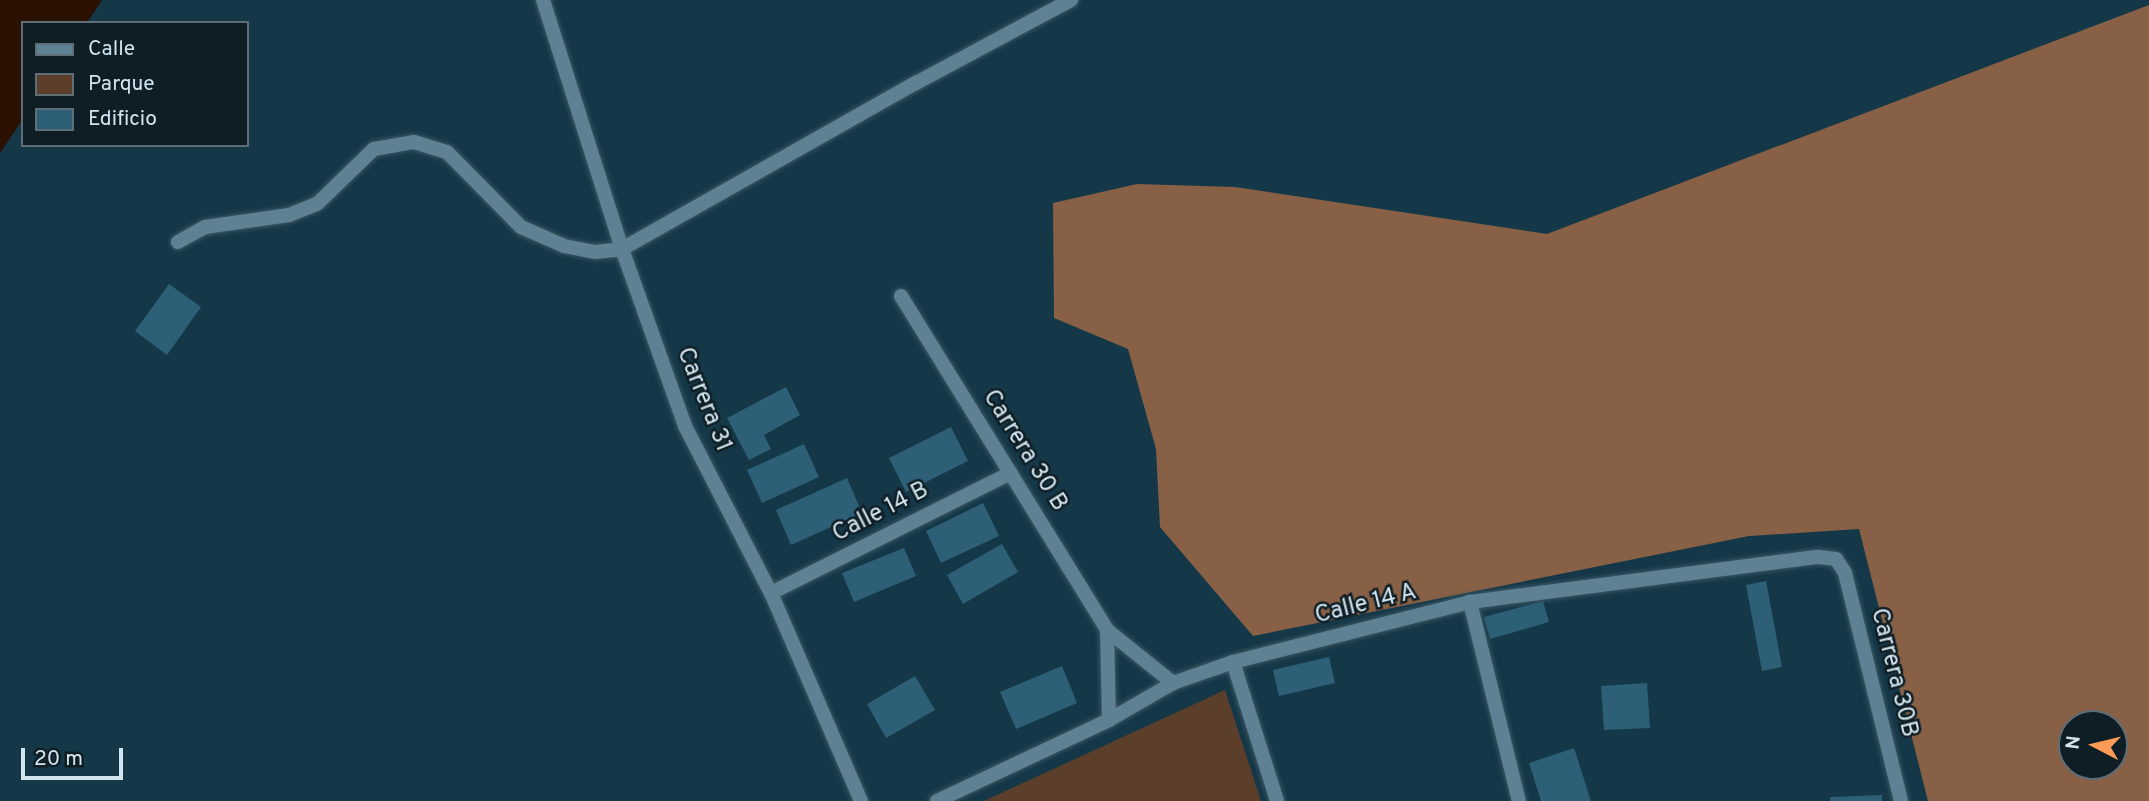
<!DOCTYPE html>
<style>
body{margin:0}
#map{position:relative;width:2149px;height:801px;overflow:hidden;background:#153848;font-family:Overpass,sans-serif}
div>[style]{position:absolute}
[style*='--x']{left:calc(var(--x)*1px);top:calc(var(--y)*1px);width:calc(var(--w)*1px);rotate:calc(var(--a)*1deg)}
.green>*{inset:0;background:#5c3f2b}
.forest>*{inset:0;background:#886046}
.water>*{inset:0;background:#2b1101}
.building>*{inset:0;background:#2d5f76}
.roads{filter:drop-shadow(0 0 2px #3b5663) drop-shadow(0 0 2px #3b5663)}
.service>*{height:14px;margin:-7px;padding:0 7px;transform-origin:7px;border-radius:7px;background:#5e8293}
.minor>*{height:14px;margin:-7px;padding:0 7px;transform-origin:7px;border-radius:7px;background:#5e8293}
span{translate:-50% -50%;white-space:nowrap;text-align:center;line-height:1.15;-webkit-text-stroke:5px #0f1e25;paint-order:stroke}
.street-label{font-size:24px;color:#d2e5ef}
.legend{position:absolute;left:21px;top:21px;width:228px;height:126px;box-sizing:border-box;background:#0f1e25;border:2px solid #5d6e76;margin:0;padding:9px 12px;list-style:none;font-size:21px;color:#d2e5ef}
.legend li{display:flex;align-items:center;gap:14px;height:35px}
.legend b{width:35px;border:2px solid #5d6e76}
.north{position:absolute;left:2058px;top:710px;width:70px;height:70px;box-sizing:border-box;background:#0f1e25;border:2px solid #5d6e76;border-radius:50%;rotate:277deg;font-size:19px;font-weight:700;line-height:28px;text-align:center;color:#d2e5ef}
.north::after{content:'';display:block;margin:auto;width:24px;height:32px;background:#fe9c57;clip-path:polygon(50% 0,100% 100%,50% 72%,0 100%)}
.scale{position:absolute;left:21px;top:748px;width:102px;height:32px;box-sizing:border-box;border:4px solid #d2e5ef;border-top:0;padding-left:9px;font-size:21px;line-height:24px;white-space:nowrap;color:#d2e5ef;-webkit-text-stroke:5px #0f1e25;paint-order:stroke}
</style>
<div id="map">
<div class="green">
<div style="clip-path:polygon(1225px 690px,1261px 801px,984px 801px)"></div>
</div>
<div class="forest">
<div style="clip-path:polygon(evenodd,2149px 5px,2149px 801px,1928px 801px,1859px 529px,1749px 536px,1253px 636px,1160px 527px,1156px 449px,1128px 349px,1054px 318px,1053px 203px,1137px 184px,1235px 187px,1547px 234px,2149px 5px,2072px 724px,2114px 724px,2114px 766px,2072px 766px,2072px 724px)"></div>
</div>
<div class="water">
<div style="clip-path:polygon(0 0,102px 0,87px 23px,23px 23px,23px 119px,0 153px)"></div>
</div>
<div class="building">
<div style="clip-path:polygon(169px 284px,201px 307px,167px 355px,135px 331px)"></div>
<div style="clip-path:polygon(786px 387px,800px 415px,764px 435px,771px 449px,749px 460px,727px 418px)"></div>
<div style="clip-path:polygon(951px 427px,968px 461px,906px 492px,889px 458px)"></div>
<div style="clip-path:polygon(804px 444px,819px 477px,762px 503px,747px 470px)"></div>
<div style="clip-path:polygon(847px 478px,862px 513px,791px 545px,776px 510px)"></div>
<div style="clip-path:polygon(983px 503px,999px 536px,941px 563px,926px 531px)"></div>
<div style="clip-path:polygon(1002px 544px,1018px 572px,963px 604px,947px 575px)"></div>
<div style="clip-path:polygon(904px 548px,916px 576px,854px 602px,842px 573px)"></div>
<div style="clip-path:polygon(1766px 581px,1782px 667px,1762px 671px,1746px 585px)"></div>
<div style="clip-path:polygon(1543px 601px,1549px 622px,1490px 639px,1484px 617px)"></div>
<div style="clip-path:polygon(1329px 657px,1335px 683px,1279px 696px,1273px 670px)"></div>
<div style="clip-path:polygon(1062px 666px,1077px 703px,1016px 729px,1000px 692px)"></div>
<div style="clip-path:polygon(915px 676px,935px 710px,886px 738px,867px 704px)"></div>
<div style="clip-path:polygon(1647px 683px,1650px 728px,1604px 730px,1601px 686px)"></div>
<div style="clip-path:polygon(1574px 748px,1591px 801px,1541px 801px,1529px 763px)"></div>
<div style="clip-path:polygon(1882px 795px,1882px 801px,1830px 801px,1830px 797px)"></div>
</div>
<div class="roads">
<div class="service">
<div style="--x:178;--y:242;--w:31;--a:-29"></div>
<div style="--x:205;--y:227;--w:85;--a:-8.1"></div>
<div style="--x:289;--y:215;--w:31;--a:-22"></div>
<div style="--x:318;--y:203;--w:78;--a:-44"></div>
<div style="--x:374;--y:149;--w:41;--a:-9.9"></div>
<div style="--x:414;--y:142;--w:34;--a:17"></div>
<div style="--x:447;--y:152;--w:105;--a:45.4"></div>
<div style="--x:521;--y:227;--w:47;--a:23.8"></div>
<div style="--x:564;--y:246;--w:32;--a:11"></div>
<div style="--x:595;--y:252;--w:27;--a:-6"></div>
<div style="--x:622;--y:249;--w:338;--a:-29.5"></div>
<div style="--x:916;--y:83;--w:176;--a:-28.2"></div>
</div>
<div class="minor">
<div style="--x:543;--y:0;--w:261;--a:72.4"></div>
<div style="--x:622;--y:249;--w:188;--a:70.4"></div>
<div style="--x:685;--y:426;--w:188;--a:62.8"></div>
<div style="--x:771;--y:593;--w:227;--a:66.6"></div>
<div style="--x:901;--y:296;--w:392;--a:58.3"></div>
<div style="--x:1107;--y:630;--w:85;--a:38.8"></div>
<div style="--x:771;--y:593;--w:268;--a:-26.6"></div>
<div style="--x:1470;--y:602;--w:205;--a:76.2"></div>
<div style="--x:1107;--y:630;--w:90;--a:88.7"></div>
<div style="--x:1233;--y:662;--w:146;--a:72.4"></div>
<div style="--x:937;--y:801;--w:190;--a:-25.2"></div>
<div style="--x:1109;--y:720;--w:74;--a:-30"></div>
<div style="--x:1173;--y:683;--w:64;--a:-19.3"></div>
<div style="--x:1233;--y:662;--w:244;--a:-14.2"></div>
<div style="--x:1470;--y:602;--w:351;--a:-7.4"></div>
<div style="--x:1818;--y:557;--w:18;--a:6"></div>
<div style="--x:1836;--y:559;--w:17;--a:57"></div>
<div style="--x:1845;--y:573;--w:235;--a:76.2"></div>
</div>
</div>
<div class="street-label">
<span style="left:703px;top:400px;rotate:68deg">Carrera 31</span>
<span style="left:1024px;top:451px;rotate:58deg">Carrera 30 B</span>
<span style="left:881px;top:513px;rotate:-27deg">Calle 14 B</span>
<span style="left:1366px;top:605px;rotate:-14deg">Calle 14 A</span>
<span style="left:1893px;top:673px;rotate:76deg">Carrera 30B</span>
</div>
<ul class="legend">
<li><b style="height:9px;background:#5e8293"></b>Calle</li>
<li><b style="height:19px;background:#5c3f2b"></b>Parque</li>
<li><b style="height:19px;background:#2d5f76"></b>Edificio</li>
</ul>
<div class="north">N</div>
<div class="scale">20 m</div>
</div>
